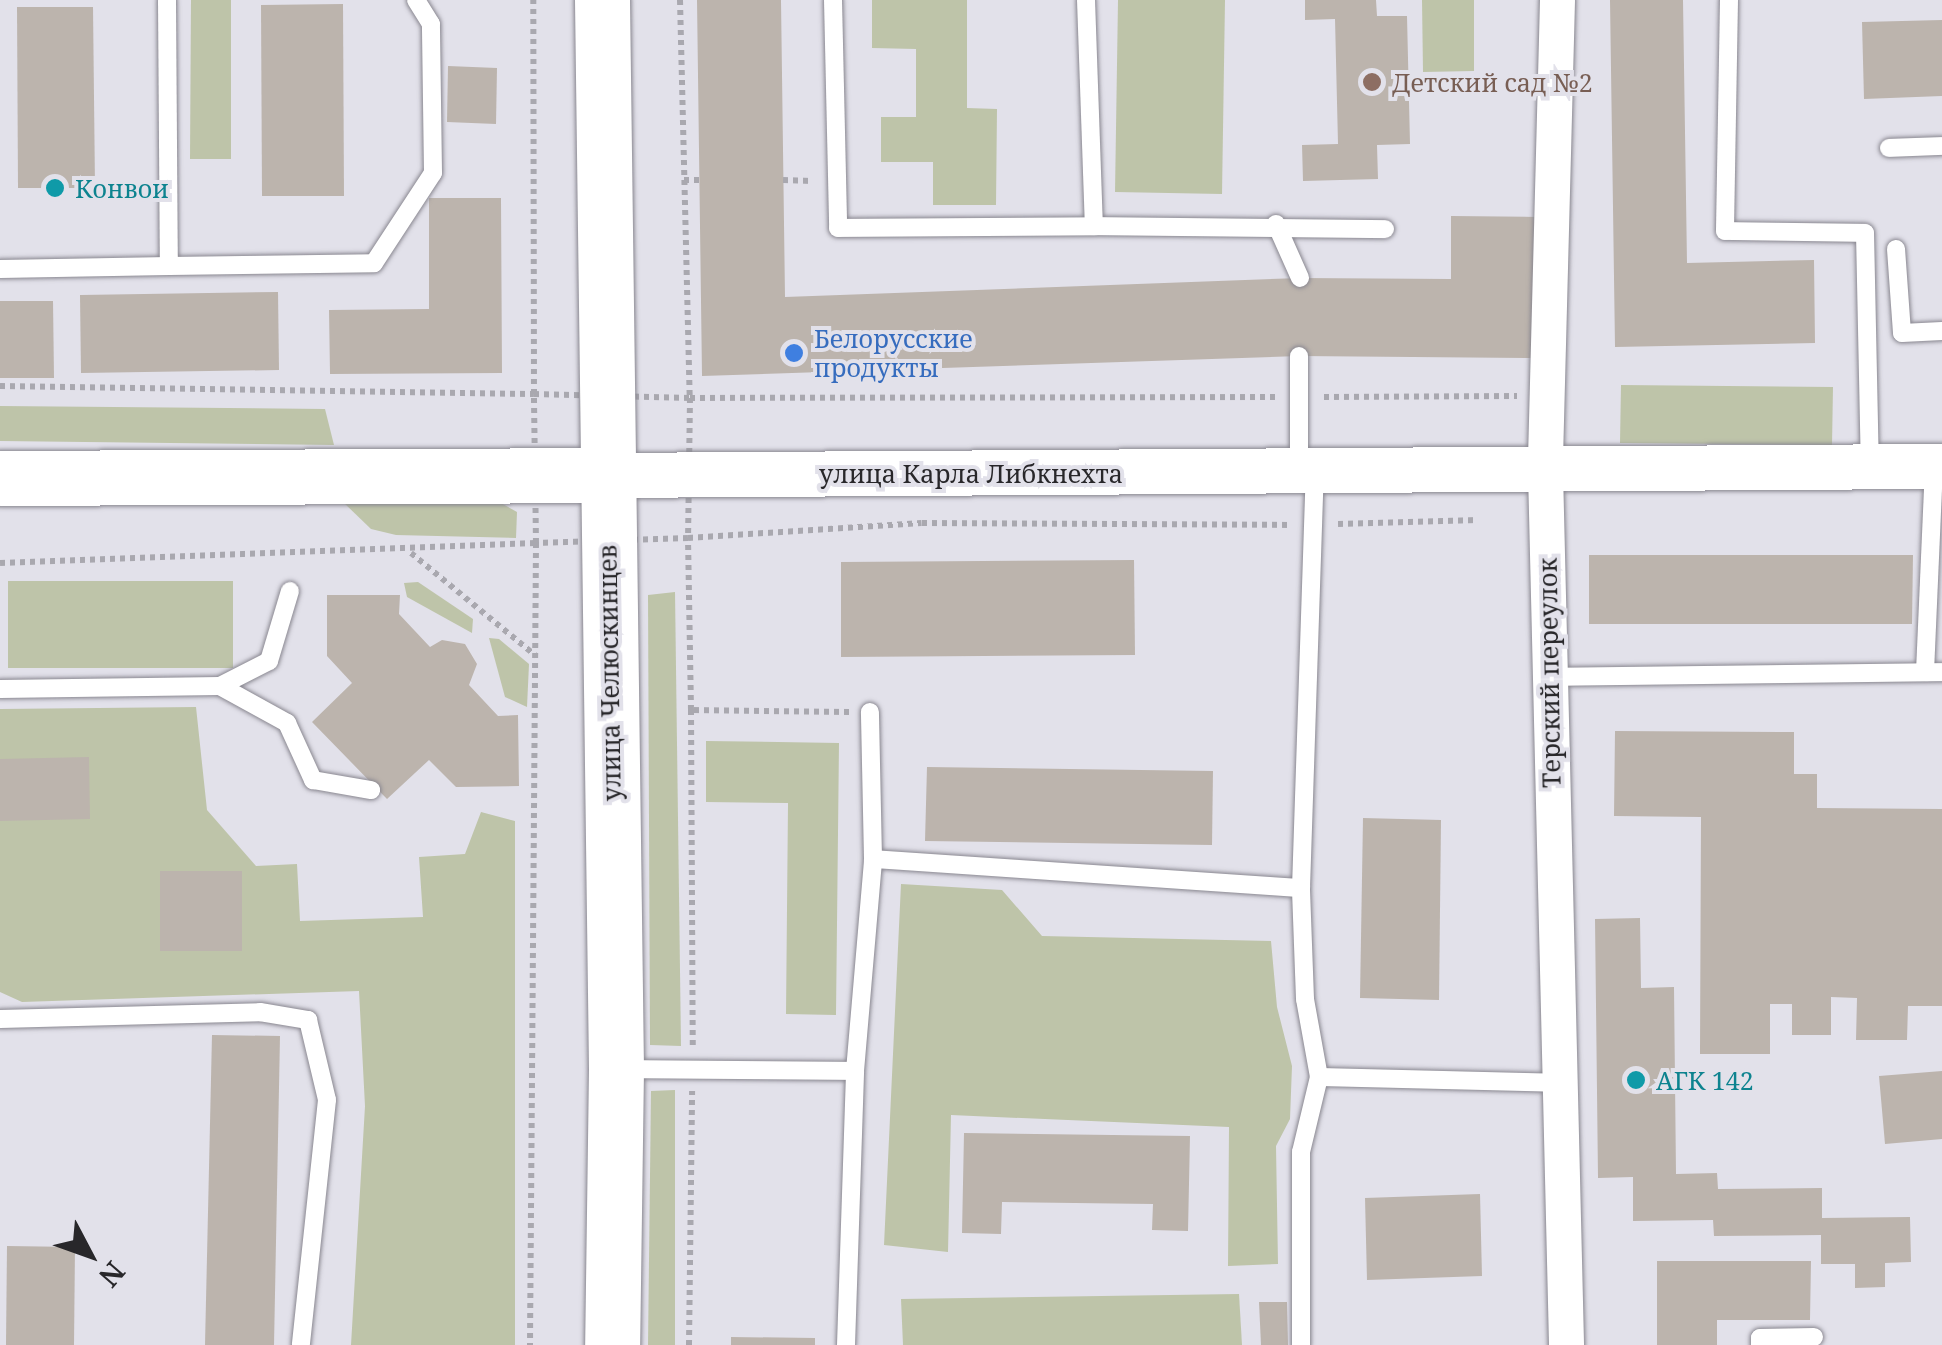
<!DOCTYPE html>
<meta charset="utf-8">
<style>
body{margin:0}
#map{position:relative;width:1942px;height:1345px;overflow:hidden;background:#e2e1ea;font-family:"Noto Serif",serif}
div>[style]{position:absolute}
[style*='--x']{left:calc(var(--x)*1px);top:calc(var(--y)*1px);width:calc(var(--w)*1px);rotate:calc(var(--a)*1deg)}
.green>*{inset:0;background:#bec4a9}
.building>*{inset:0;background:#bcb4ad}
.path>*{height:6px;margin-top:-3px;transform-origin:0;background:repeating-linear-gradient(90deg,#a9a8af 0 5px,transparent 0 10px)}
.roads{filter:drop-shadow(0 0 2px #898790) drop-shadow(0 0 2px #898790)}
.service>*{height:18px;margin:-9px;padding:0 9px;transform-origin:9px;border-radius:9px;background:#fff}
.minor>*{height:35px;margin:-17.5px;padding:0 17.5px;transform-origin:17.5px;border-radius:17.5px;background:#fff}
.tertiary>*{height:45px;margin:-22.5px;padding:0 22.5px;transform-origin:22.5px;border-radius:22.5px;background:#fff}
.primary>*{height:55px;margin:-27.5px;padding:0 27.5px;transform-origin:27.5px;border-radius:27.5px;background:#fff}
.dots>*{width:28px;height:28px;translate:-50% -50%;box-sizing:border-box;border:5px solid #e2e1ea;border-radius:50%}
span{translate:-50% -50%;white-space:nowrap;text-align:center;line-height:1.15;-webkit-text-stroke:8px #e2e1ea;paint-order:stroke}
.education-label{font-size:25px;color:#785e54}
.left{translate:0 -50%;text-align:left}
.culture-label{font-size:25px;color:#0d838f}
.shop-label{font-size:25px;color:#366cbe}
.street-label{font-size:25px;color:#28272a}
.north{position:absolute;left:40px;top:1205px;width:100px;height:100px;-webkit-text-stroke:8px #e2e1ea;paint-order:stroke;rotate:131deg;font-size:28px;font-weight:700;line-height:40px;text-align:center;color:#28272a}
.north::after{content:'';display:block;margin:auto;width:35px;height:45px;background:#28272a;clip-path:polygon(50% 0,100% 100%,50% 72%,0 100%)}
</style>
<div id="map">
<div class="green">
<div style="clip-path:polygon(191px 0,231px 0,231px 159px,190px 159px)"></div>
<div style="clip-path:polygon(872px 0,967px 0,967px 108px,997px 109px,996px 205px,933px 205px,933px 162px,881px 162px,881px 117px,916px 117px,916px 49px,872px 48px)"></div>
<div style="clip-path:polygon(1118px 0,1225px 0,1222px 194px,1115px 192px)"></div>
<div style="clip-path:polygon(1422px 0,1474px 0,1474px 71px,1423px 72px)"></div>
<div style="clip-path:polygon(1621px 385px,1833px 387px,1832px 445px,1620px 443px)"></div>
<div style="clip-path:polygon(0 406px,325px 409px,334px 445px,0 441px)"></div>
<div style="clip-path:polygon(492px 498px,517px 512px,516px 538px,396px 535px,371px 529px,343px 502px)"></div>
<div style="clip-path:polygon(8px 581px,233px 581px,233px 668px,8px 668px)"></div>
<div style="clip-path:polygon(418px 582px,473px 619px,472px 633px,407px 597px,404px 583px)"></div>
<div style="clip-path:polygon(675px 592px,681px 1046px,650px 1045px,648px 595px)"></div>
<div style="clip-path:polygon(489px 638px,499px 639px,529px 664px,527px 707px,505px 697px)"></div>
<div style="clip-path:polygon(196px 707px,207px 810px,256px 866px,297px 864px,300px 921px,423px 917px,419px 857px,465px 854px,481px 812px,515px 821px,515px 1345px,351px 1345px,365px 1106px,359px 991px,22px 1002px,0 992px,0 709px)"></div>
<div style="clip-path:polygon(706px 741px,839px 743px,836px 1015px,786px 1014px,788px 803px,706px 802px)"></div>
<div style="clip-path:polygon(901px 884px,1002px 890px,1042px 936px,1271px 941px,1277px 1007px,1292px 1066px,1290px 1119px,1276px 1146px,1278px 1264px,1228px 1266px,1229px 1127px,951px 1115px,948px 1252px,884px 1245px)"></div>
<div style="clip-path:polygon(675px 1090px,675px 1345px,648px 1345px,651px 1091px)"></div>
<div style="clip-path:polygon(1239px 1294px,1242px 1345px,903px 1345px,901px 1299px)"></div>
</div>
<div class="building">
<div style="clip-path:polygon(697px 0,781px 0,785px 297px,1300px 278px,1451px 279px,1451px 216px,1537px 217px,1536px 358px,1299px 356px,702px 376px)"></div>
<div style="clip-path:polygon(1305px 0,1376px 0,1377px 16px,1407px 16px,1410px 144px,1377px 145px,1378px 179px,1303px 181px,1302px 145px,1338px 144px,1335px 19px,1305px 20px)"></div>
<div style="clip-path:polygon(1610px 0,1683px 0,1687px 263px,1814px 260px,1815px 343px,1615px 347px)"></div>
<div style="clip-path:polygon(343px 4px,344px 196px,262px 196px,261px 5px)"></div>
<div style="clip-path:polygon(17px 7px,93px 7px,95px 188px,18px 188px)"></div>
<div style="clip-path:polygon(1942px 20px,1942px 96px,1864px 99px,1862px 22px)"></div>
<div style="clip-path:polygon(448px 66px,497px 68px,496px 124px,447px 122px)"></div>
<div style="clip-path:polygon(429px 198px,501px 198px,502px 373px,330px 374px,329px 310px,429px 309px)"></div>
<div style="clip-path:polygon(278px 292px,279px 370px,81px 373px,80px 295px)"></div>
<div style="clip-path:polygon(0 301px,53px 301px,54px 378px,0 378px)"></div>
<div style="clip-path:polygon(1589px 555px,1913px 555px,1912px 624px,1589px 624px)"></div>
<div style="clip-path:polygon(1134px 560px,1135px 655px,841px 657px,841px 562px)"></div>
<div style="clip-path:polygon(327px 595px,400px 595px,399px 614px,430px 647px,442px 640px,465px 644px,477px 664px,469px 685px,498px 716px,518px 715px,519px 786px,456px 787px,429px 760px,387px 799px,312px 722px,352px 683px,327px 656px)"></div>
<div style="clip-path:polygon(1615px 731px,1794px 732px,1794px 774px,1817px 774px,1817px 808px,1942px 809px,1942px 1006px,1908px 1006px,1907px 1040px,1856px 1040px,1857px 998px,1831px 997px,1831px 1035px,1792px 1035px,1792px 1004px,1770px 1004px,1770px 1054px,1700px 1054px,1701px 817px,1614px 816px)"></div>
<div style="clip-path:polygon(89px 757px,90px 819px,0 821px,0 759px)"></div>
<div style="clip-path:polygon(927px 767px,1213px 771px,1212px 845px,925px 841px)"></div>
<div style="clip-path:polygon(1363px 818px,1441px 820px,1439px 1000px,1360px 998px)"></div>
<div style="clip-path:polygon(160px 871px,242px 871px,242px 951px,160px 951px)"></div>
<div style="clip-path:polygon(1640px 918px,1641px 988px,1674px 987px,1676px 1174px,1717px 1173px,1718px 1189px,1822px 1188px,1822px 1218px,1910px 1217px,1911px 1262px,1885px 1263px,1885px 1287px,1855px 1288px,1855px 1264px,1821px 1264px,1821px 1235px,1714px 1236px,1713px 1220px,1633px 1221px,1633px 1177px,1598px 1178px,1595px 919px)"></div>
<div style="clip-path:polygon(212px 1035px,280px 1036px,274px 1345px,205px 1345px)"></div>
<div style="clip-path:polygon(1942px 1071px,1942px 1139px,1885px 1144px,1879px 1076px)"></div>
<div style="clip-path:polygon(964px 1133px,1190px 1136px,1188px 1231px,1152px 1230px,1153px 1204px,1002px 1202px,1001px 1234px,962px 1233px)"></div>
<div style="clip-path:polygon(1480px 1194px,1482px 1276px,1367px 1280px,1365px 1198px)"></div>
<div style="clip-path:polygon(7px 1246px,75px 1247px,74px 1345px,6px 1345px)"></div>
<div style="clip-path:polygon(1657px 1261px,1811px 1261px,1810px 1320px,1717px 1320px,1717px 1345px,1657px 1345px)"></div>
<div style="clip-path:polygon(1259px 1302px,1287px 1302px,1288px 1345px,1261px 1345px)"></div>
<div style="clip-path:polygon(731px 1337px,815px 1338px,815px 1345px,731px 1345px)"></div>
</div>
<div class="path">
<div style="--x:680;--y:0;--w:398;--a:88.6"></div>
<div style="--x:690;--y:398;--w:587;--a:-0.1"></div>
<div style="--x:684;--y:180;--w:16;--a:0"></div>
<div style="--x:783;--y:180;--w:29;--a:2"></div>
<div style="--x:0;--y:386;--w:534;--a:0.86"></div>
<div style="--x:534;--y:394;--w:394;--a:-90.1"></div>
<div style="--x:534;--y:394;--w:156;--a:1.5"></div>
<div style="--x:690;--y:398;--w:140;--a:90.8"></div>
<div style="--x:688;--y:538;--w:152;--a:178.1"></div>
<div style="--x:536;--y:543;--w:149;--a:-90.8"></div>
<div style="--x:1324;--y:397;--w:193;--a:-0.3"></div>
<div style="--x:1338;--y:524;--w:140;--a:-1.6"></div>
<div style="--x:411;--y:553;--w:162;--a:39.5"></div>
<div style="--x:0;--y:563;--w:536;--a:-2.14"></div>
<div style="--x:536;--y:543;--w:802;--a:90.43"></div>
<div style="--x:691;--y:710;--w:338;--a:89.7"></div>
<div style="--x:849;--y:712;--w:158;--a:-179.3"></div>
<div style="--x:691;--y:710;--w:172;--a:-91"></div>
<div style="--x:688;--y:538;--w:234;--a:-3.7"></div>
<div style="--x:922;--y:523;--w:368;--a:0.3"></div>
<div style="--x:689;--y:1345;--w:254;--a:-89.3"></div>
</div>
<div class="roads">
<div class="service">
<div style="--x:167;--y:0;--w:266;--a:89.6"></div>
<div style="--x:169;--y:266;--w:205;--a:-0.8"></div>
<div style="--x:374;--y:263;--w:108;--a:-56.8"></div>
<div style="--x:433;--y:173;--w:149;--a:-90.8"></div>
<div style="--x:431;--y:24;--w:28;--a:-122"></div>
<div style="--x:833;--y:0;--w:228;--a:88.7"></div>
<div style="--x:838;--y:228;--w:256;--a:-0.4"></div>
<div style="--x:1086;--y:0;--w:226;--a:88"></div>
<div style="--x:1094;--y:226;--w:291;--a:0.6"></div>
<div style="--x:1729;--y:0;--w:231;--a:91"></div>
<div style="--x:1725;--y:231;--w:140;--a:0.8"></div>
<div style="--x:1865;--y:233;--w:234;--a:88.8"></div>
<div style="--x:1889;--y:148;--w:53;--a:-2.2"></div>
<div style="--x:1276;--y:224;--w:59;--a:66"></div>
<div style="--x:1896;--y:249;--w:84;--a:85.9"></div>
<div style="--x:1902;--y:333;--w:40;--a:-2.9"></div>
<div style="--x:0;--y:269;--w:169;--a:-1"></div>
<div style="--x:1299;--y:356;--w:114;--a:90"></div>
<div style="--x:1925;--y:672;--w:204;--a:-87.5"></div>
<div style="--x:1548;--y:677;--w:394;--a:-0.7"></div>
<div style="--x:220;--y:686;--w:77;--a:28.9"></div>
<div style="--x:287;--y:723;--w:63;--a:65.5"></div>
<div style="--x:313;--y:780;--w:59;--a:9.8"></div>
<div style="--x:0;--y:689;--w:220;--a:-0.8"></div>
<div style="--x:220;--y:686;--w:55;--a:-27"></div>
<div style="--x:269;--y:661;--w:73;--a:-73.3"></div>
<div style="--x:873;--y:859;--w:429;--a:3.9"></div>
<div style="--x:0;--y:1019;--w:260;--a:-1.5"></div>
<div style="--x:260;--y:1012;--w:49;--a:9.5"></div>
<div style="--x:308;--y:1020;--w:82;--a:76.6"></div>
<div style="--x:327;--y:1100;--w:246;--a:96.1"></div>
<div style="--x:621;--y:1069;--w:234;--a:0.5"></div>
<div style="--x:1319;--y:1077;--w:238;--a:1.4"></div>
<div style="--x:846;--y:1345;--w:274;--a:-88.1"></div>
<div style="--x:855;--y:1071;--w:213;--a:-85.1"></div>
<div style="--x:873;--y:859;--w:147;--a:-91.2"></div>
<div style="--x:1301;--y:1345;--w:193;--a:-90"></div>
<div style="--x:1301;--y:1152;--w:77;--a:-76.5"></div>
<div style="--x:1319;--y:1077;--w:79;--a:-100.2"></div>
<div style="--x:1305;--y:999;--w:111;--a:-92.1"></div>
<div style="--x:1301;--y:888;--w:413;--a:-88.1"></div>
<div style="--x:1760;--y:1345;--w:7;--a:-90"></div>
<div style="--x:1760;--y:1338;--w:54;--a:-1.1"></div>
</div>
<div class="minor">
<div style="--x:1557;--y:0;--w:471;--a:91.5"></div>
<div style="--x:1545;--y:471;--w:874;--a:88.62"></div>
</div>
<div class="tertiary">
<div style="--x:605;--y:475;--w:1337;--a:-0.39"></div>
</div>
<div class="primary">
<div style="--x:602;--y:0;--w:1069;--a:89.25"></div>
<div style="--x:616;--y:1069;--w:276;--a:90.8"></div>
<div style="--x:0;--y:478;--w:605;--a:-0.28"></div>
</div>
</div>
<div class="dots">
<div style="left:1372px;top:82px;background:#8d6e63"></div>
<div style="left:55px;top:188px;background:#0f9aa8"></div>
<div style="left:794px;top:353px;background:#3f7fe0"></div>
<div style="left:1636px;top:1080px;background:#0f9aa8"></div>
</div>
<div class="education-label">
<span class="left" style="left:1392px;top:82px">Детский сад №2</span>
</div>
<div class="culture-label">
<span class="left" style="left:75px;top:188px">Конвои</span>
<span class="left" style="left:1656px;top:1080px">АГК 142</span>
</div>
<div class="shop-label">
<span class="left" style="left:814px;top:353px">Белорусские<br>продукты</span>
</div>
<div class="street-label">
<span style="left:971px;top:473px">улица Карла Либкнехта</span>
<span style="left:609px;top:673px;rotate:-91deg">улица Челюскинцев</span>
<span style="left:1549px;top:673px;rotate:-91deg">Терский переулок</span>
</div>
<div class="north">N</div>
</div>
